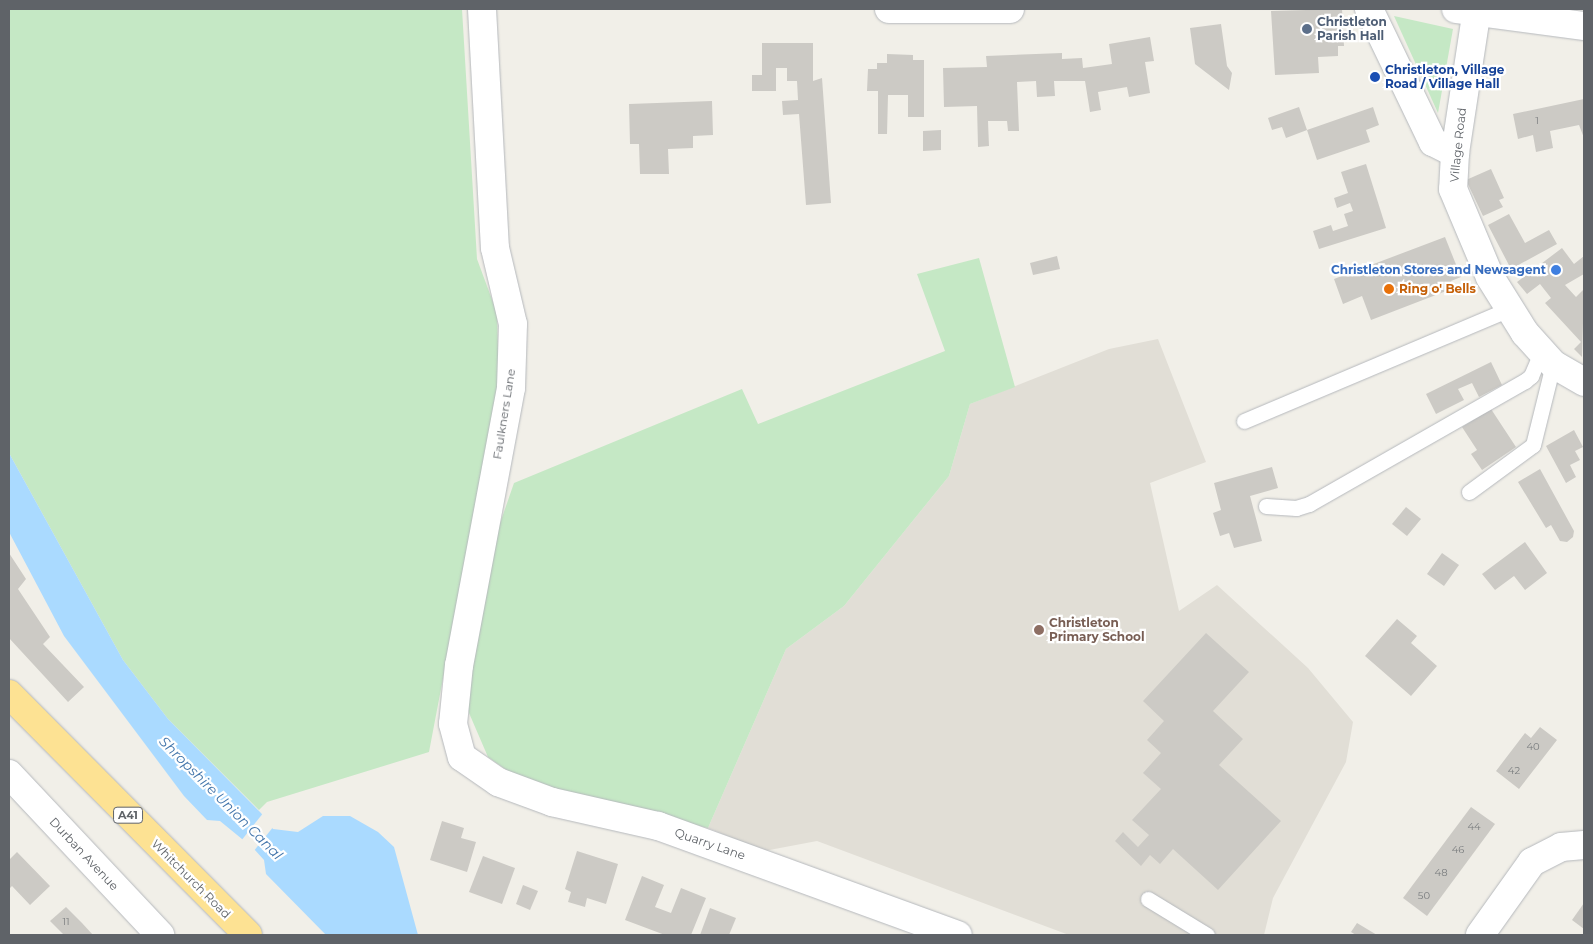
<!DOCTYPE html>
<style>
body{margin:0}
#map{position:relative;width:1593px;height:944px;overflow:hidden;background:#f1efe8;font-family:Montserrat,sans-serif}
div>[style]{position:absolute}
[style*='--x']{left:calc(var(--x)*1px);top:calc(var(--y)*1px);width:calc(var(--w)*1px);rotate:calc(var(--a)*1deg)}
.education>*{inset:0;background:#e1ded6}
.green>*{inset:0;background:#c5e8c5}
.water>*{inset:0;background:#aadaff}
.pier>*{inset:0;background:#f1efe8}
.building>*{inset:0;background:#cccac5}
.roads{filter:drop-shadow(0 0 1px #b5b8bc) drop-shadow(0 0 1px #b5b8bc)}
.lane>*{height:15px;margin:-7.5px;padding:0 7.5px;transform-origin:7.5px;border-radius:7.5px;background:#fff}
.street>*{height:28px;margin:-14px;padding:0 14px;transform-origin:14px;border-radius:14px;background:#fff}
.secondary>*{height:28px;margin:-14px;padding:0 14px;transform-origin:14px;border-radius:14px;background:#fff}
.highway>*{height:28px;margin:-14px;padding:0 14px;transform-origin:14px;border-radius:14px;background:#fde293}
.dots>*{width:14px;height:14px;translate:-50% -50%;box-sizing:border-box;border:2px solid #fff;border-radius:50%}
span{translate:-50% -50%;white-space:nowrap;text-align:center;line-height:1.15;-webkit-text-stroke:4.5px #fff;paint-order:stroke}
.number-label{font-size:10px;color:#7a7d7f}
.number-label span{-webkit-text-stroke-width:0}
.shield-label span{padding:1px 4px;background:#fff;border:1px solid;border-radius:4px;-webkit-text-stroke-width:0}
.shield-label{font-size:11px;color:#5f6368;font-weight:700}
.service-label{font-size:12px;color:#4e5e75;font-weight:700}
.left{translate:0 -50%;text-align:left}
.transit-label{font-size:12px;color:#164399;font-weight:700}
.street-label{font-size:12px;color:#5f6368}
.shop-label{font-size:12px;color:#366cbe;font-weight:700}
.right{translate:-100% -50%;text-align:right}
.food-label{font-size:12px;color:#c56008;font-weight:700}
.education-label{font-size:12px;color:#785e54;font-weight:700}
.water-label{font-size:14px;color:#4174aa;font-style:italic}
.frame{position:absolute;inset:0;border:10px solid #5f6368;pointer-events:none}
</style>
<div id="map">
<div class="education">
<div style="clip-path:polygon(1158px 339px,1206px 462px,1150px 483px,1179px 611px,1217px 585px,1308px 668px,1353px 722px,1346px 762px,1273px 898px,1264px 935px,1069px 935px,817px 841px,764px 851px,708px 828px,786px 649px,844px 606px,949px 476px,970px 404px,1109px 349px)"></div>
</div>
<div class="green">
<div style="clip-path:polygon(9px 9px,462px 9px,477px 259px,497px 313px,499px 384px,429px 752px,267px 802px,259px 810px,168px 719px,123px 660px,9px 453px)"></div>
<div style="clip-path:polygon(1394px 16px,1453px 29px,1438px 113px)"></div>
<div style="clip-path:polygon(979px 258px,1015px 387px,970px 404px,949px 476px,844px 606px,786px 649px,708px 828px,562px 794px,512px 774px,488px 757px,466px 706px,471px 655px,496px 535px,514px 483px,742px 389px,758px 424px,945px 351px,917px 274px)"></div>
</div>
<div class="water">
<div style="clip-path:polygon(9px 453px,123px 660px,168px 719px,261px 813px,273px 829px,298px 832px,323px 816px,350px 816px,378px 832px,394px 847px,418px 935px,326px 935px,266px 874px,264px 860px,253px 848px,220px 821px,207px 820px,184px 796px,64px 636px,9px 532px)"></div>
</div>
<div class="pier">
<div style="clip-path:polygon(264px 812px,274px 826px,253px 852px,241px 841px)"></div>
</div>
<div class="building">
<div style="clip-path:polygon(1342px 9px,1344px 46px,1338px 46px,1338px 56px,1318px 57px,1319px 73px,1275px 75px,1271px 11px)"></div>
<div style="clip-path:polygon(1221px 24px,1227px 66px,1232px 73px,1229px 90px,1195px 64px,1190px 28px)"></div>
<div style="clip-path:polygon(1150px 37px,1154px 61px,1145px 62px,1150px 93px,1129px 97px,1127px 87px,1098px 92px,1101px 110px,1090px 112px,1085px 81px,1054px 81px,1055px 96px,1037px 97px,1036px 81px,1017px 82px,1019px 131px,1008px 131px,1007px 121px,988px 121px,989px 146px,978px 147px,977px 106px,944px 107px,943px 68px,987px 67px,986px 56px,1062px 53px,1062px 59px,1082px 58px,1083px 68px,1112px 64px,1109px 44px)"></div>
<div style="clip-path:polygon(762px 43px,813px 43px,813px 81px,822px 78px,831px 203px,806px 205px,799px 114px,783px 115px,782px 101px,798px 100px,797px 81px,787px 81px,787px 68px,776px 68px,776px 91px,752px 91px,752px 75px,762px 75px)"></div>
<div style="clip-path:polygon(887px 54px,913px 55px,913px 60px,924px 60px,924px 117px,908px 117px,908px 95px,888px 95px,887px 134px,878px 134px,878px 91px,867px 91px,868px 69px,877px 69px,877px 63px,887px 63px)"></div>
<div style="clip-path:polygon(1584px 99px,1584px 138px,1579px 125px,1550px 131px,1553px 148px,1536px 152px,1533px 135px,1518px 139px,1513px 114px)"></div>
<div style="clip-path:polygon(712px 101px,713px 135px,693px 136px,693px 148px,668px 149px,669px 174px,640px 174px,639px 144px,630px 144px,629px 104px)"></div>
<div style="clip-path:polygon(1299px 107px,1307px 130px,1286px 138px,1282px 127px,1272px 130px,1268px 118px)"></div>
<div style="clip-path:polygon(1373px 107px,1379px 125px,1366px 130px,1370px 142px,1317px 160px,1307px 130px)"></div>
<div style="clip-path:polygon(941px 130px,941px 150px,923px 151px,923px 131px)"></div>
<div style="clip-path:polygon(1366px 164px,1386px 228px,1319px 249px,1313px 231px,1331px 225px,1333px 231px,1348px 226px,1344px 214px,1353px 211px,1350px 203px,1337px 208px,1334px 198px,1348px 193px,1341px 172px)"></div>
<div style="clip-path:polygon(1491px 169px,1504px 198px,1499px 200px,1503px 207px,1483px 216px,1466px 180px)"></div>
<div style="clip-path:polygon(1509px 214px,1525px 243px,1549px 230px,1557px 244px,1511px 269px,1488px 225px)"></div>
<div style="clip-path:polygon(1445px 237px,1461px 277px,1451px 281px,1454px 288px,1371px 320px,1362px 296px,1343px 304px,1334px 279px)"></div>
<div style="clip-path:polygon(1562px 248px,1574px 264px,1584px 256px,1584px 274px,1565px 285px,1576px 297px,1584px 289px,1582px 357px,1574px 349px,1581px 342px,1545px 303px,1551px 298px,1540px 284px,1527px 294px,1517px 282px)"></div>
<div style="clip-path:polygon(1057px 256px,1060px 269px,1033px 275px,1030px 263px)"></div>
<div style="clip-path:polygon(1491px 362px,1502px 385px,1479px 397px,1472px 383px,1458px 389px,1464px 400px,1436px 414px,1426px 394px)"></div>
<div style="clip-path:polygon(1491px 409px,1516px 447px,1482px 470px,1471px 454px,1477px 450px,1462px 427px)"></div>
<div style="clip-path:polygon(1574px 430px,1583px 447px,1575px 451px,1580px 460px,1570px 465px,1576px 477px,1566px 483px,1546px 446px)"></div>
<div style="clip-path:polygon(1272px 467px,1278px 488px,1250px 496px,1262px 541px,1234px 548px,1229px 533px,1220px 536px,1213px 513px,1221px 510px,1214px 483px)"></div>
<div style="clip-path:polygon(1540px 469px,1574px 531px,1573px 537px,1567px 542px,1560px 541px,1551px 525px,1546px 528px,1518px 482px)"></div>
<div style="clip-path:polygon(1406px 507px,1421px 519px,1407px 536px,1392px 524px)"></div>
<div style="clip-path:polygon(1525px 542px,1547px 573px,1525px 590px,1514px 576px,1495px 590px,1482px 574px)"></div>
<div style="clip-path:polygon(9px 553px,26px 579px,18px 589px,50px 637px,43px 644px,84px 687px,68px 702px,9px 638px)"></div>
<div style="clip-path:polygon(1442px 553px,1459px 565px,1444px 586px,1427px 574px)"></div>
<div style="clip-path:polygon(1397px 619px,1417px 636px,1411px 643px,1437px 666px,1411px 696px,1365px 656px)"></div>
<div style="clip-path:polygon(1206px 633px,1249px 672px,1213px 711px,1243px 739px,1219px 765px,1281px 821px,1218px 890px,1173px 849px,1160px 864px,1150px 855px,1141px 866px,1115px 841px,1123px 832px,1138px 847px,1149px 835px,1132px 820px,1161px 789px,1143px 773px,1161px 753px,1147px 740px,1164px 721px,1143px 701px)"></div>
<div style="clip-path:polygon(1540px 727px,1557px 740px,1519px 789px,1496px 771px,1525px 733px,1531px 738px)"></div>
<div style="clip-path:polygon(1471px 807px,1495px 824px,1427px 916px,1403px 898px)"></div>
<div style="clip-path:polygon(442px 821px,464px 828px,461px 838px,476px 842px,467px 872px,430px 860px)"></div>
<div style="clip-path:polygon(577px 851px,618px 864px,606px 904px,587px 898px,585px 907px,568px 902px,571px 892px,565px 889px)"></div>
<div style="clip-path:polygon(17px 852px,50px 886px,30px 905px,12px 886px,9px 889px,9px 860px)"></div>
<div style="clip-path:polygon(483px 856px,515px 868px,502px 904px,469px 892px)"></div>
<div style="clip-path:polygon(642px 876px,664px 885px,655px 907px,671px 913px,681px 888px,706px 898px,691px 935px,665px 935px,625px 920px)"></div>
<div style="clip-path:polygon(523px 885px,538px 891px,530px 910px,516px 904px)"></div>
<div style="clip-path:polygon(1584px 903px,1584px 929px,1572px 920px)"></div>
<div style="clip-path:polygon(66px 907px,82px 923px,93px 935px,64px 935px,50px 921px)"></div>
<div style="clip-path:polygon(710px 908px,736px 918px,729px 935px,700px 935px)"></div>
<div style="clip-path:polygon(1357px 923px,1377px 935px,1356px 935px,1351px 932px)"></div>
</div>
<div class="roads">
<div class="lane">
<div style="--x:1244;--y:421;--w:288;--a:-22.9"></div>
<div style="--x:1469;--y:492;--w:79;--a:-36.3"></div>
<div style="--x:1533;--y:445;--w:83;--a:-76.1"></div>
<div style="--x:1266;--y:506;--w:30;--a:4"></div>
<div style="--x:1296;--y:508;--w:14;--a:-17"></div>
<div style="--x:1309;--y:504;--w:249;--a:-29.7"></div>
<div style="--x:1525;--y:381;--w:8;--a:-40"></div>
<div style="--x:1531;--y:376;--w:26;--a:-67"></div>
<div style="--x:1148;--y:899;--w:69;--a:31.4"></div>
</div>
<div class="street">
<div style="--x:482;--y:9;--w:239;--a:86.9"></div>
<div style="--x:495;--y:248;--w:78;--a:76.7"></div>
<div style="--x:513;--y:324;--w:64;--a:91.8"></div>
<div style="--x:511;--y:388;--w:282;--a:100.6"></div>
<div style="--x:459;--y:665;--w:59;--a:95.8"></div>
<div style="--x:453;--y:724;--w:34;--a:75"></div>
<div style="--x:462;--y:757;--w:44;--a:34.8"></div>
<div style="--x:498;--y:782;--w:58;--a:20.3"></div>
<div style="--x:552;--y:802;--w:109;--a:12.8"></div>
<div style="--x:658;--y:826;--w:319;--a:20"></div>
<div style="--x:9;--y:774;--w:221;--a:46.8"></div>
<div style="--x:1480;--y:935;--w:90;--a:-54.5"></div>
<div style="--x:1532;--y:862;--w:33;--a:-27"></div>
<div style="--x:1561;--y:847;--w:23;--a:-5"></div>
</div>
<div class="secondary">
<div style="--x:889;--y:9;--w:121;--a:0"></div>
<div style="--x:1369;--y:9;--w:148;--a:64.3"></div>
<div style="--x:1433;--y:142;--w:25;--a:27"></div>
<div style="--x:1456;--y:9;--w:129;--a:7.6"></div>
<div style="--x:1477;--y:9;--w:146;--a:98.7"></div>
<div style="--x:1455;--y:153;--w:36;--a:93"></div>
<div style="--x:1453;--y:189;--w:95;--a:67.2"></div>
<div style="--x:1490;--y:277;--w:66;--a:58"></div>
<div style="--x:1525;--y:333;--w:42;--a:47.9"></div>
<div style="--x:1553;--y:364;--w:36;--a:30"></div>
</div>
<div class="highway">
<div style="--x:9;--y:694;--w:339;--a:45.2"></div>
</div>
</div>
<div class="dots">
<div style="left:1307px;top:29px;background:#5c6f8a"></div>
<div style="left:1375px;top:77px;background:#1a4fb4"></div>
<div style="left:1556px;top:270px;background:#3f7fe0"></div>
<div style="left:1389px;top:289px;background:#e8710a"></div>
<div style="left:1039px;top:630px;background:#8d6e63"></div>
</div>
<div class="number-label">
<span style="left:1537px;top:121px">1</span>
<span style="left:1533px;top:747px">40</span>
<span style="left:1514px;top:771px">42</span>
<span style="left:1474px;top:827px">44</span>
<span style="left:1458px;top:850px">46</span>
<span style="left:1441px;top:873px">48</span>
<span style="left:1424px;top:896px">50</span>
<span style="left:66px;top:922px">11</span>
</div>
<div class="shield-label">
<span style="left:128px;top:815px">A41</span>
</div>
<div class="service-label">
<span class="left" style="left:1317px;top:29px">Christleton<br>Parish Hall</span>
</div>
<div class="transit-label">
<span class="left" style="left:1385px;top:77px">Christleton, Village<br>Road / Village Hall</span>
</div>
<div class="street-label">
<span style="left:1458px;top:145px;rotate:-84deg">Village Road</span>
<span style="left:504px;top:414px;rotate:-81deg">Faulkners Lane</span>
<span style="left:710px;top:844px;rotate:19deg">Quarry Lane</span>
<span style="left:84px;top:854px;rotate:47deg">Durban Avenue</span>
<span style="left:191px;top:879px;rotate:45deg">Whitchurch Road</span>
</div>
<div class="shop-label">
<span class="right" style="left:1546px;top:270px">Christleton Stores and Newsagent</span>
</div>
<div class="food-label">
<span class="left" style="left:1399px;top:289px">Ring o' Bells</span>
</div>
<div class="education-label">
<span class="left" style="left:1049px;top:630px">Christleton<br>Primary School</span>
</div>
<div class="water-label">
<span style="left:221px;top:798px;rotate:45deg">Shropshire Union Canal</span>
</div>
<div class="frame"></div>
</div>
